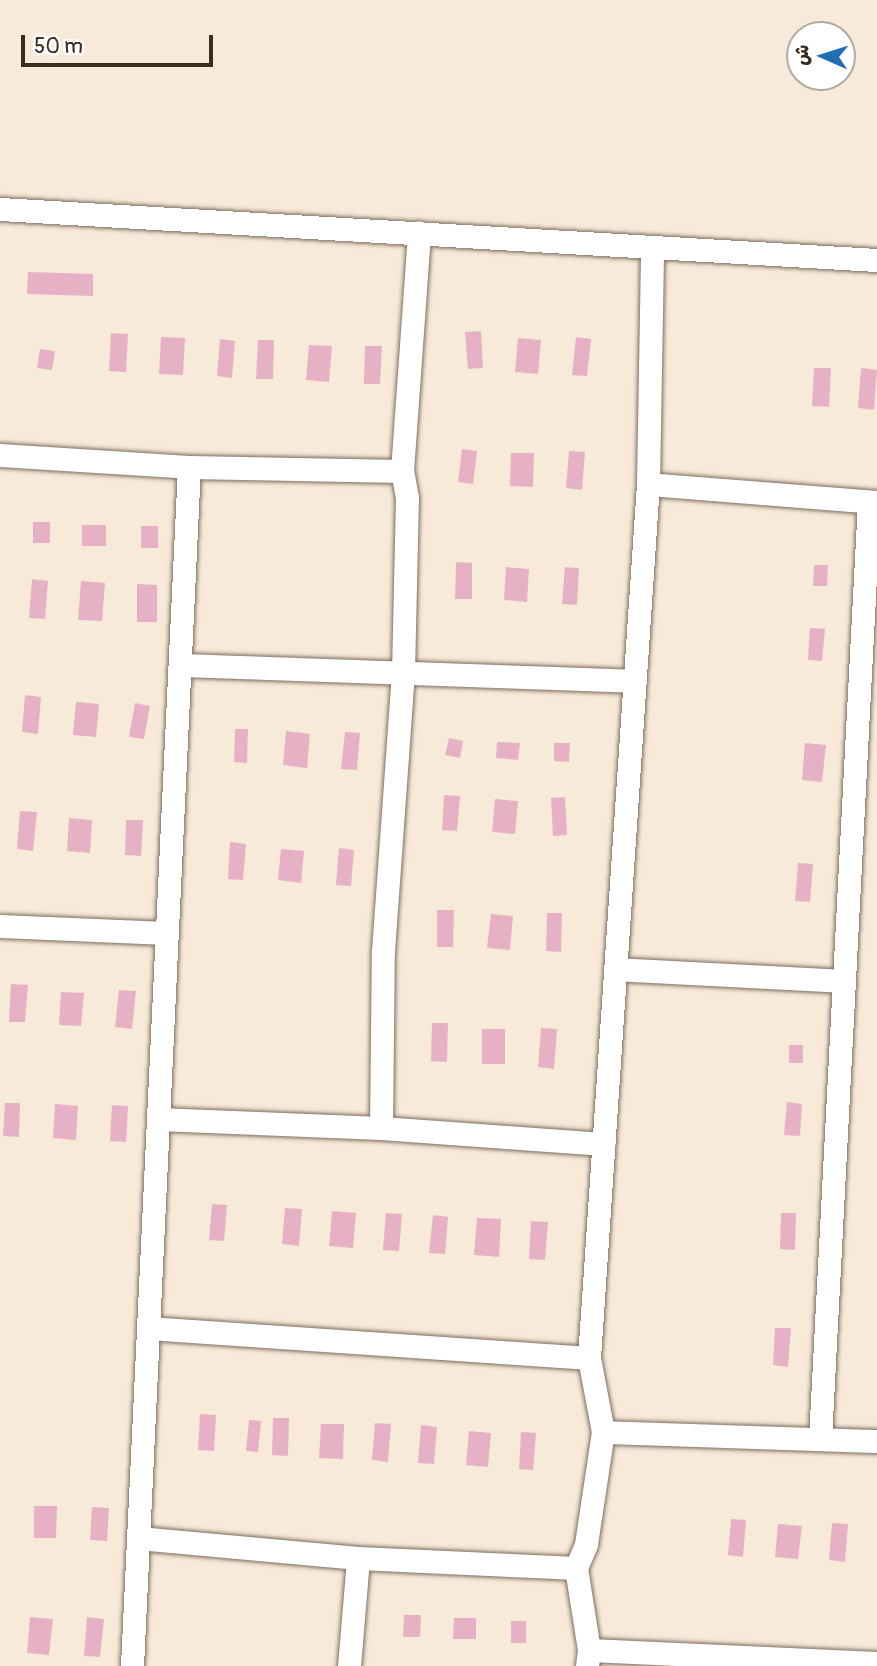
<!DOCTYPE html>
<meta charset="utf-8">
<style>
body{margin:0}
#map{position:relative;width:877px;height:1666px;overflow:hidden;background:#f8ead8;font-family:Pangolin,"Playpen Sans Arabic",sans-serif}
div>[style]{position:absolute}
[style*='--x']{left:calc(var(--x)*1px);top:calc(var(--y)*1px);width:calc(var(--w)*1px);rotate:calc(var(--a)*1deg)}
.building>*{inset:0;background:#e7b1c5}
.roads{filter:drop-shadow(0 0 2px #7d6d5f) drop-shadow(0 0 2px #7d6d5f)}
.minor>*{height:23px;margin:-11.5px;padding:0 11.5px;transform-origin:11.5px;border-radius:11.5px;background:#fff}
span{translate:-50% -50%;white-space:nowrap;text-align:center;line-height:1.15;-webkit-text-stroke:5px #fff;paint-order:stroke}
.north{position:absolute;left:786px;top:21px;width:70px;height:70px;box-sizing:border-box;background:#fff;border:2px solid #b1aaa5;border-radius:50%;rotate:273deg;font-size:19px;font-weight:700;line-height:28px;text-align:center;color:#3b2a1e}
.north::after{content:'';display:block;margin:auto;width:24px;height:32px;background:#1f6fb2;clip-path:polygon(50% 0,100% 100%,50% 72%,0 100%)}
.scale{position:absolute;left:21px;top:35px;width:192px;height:32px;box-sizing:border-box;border:4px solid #3b2a1e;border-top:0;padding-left:9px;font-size:21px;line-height:24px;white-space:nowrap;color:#3b2a1e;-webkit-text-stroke:5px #fff;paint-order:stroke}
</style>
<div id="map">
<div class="building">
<div style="clip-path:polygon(28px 272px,93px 274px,93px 296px,27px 294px)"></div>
<div style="clip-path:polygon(481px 331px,483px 368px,468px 369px,465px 332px)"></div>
<div style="clip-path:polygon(111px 333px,128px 334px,126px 372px,109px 371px)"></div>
<div style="clip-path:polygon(161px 337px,185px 338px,183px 375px,159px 374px)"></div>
<div style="clip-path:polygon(576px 337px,591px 339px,587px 376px,572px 375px)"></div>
<div style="clip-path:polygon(518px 338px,541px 340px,538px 374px,515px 372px)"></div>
<div style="clip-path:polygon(220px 339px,235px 341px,232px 378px,217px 376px)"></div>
<div style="clip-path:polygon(258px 340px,274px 340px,273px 379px,256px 379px)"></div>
<div style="clip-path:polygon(309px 345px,332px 346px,329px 382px,306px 380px)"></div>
<div style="clip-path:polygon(365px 346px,382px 346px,380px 384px,364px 384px)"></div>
<div style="clip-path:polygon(40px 349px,55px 351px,52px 370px,37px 368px)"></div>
<div style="clip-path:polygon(814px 368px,831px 368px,829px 407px,812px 406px)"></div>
<div style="clip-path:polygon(861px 368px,877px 370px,874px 410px,858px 408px)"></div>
<div style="clip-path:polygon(462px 449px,477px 451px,473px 484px,458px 482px)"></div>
<div style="clip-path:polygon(569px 451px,585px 452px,582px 490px,566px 488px)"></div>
<div style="clip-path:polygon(511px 453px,534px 453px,533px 487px,510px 486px)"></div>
<div style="clip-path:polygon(33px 522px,50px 522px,50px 543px,33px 543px)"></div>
<div style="clip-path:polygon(82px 525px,106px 525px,106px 546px,82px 546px)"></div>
<div style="clip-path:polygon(141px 526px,158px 526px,158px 548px,141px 548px)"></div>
<div style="clip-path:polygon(456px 562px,472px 563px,472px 599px,455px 599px)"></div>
<div style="clip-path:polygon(814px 565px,828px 565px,827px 586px,813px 586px)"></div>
<div style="clip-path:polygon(506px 567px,529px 569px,527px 602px,504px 600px)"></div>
<div style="clip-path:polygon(565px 567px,579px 568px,577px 605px,562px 604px)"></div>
<div style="clip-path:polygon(32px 579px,48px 581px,45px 619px,29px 618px)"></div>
<div style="clip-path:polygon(81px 581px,105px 583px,102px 621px,78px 620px)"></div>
<div style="clip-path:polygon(137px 584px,157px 585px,157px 622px,137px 622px)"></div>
<div style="clip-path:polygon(810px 628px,825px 629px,822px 661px,808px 660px)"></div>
<div style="clip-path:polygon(25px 695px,41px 697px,38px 734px,22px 732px)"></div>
<div style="clip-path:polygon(76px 702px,99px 704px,96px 737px,73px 735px)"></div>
<div style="clip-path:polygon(135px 703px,150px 706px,144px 739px,129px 737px)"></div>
<div style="clip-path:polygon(235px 729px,248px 729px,247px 763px,234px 762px)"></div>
<div style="clip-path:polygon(286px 731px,310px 734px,307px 768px,283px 765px)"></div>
<div style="clip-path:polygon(345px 732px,360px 733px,357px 770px,341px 769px)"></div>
<div style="clip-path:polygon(449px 738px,463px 741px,460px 758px,445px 755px)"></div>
<div style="clip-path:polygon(497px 742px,520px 743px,518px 760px,496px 758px)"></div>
<div style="clip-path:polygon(554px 743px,570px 743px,569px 762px,554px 761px)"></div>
<div style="clip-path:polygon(805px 743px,826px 745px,822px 782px,802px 780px)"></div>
<div style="clip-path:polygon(444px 795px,460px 796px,457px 831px,442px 830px)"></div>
<div style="clip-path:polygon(565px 797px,567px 835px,553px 836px,551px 798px)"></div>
<div style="clip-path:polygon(495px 799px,518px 801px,515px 834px,492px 832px)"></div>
<div style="clip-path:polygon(20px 811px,37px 812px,33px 851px,17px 849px)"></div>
<div style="clip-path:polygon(69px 818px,92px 820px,90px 853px,67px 851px)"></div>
<div style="clip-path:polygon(126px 820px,143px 820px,141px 856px,125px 855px)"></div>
<div style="clip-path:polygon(230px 842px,246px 844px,243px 880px,228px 879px)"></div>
<div style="clip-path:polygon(339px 848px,354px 850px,351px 886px,336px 885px)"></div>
<div style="clip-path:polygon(281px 849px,304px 851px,301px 883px,278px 880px)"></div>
<div style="clip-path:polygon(798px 863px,813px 864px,810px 902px,795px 901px)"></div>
<div style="clip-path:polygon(437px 910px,454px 910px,453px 947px,437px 947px)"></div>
<div style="clip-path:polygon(547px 913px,562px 913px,561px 952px,546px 951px)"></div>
<div style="clip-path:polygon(491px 914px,513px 916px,510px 950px,487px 948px)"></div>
<div style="clip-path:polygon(11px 984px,28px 985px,25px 1022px,9px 1022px)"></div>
<div style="clip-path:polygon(119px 990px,136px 991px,132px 1029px,115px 1027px)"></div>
<div style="clip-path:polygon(61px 992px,84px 993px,81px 1026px,59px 1025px)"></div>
<div style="clip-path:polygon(432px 1023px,448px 1023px,447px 1062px,431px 1061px)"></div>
<div style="clip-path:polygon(541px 1028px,557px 1029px,554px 1069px,538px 1067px)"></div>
<div style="clip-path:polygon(482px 1029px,505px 1029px,505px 1064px,482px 1064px)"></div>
<div style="clip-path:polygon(789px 1045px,803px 1045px,803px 1063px,789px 1063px)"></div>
<div style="clip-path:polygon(787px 1102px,802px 1104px,800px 1136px,784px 1135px)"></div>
<div style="clip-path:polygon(5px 1103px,20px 1103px,19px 1137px,3px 1136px)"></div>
<div style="clip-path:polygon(55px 1104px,78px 1106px,76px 1140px,53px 1138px)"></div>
<div style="clip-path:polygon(112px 1105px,128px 1106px,126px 1142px,110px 1141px)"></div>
<div style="clip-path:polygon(212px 1204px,227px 1205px,224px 1241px,209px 1240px)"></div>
<div style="clip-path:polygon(285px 1208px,302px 1209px,299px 1246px,282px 1244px)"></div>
<div style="clip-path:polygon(332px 1211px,356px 1213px,353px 1248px,329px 1246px)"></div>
<div style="clip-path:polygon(386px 1213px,402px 1214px,399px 1251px,383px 1250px)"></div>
<div style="clip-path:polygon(781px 1213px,796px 1213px,795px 1250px,780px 1249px)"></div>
<div style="clip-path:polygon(433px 1215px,448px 1217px,445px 1254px,429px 1253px)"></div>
<div style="clip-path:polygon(477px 1218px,501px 1219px,499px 1257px,474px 1255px)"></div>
<div style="clip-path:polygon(531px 1221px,548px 1222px,545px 1260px,529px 1259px)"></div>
<div style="clip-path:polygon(775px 1328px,791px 1328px,788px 1367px,773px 1365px)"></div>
<div style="clip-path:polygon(200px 1414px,216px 1415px,214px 1451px,198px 1450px)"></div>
<div style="clip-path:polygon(273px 1418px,289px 1418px,288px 1456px,272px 1455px)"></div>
<div style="clip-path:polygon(249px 1420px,261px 1421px,258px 1452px,246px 1451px)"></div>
<div style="clip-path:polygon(375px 1423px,391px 1424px,388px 1462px,372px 1460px)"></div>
<div style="clip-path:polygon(321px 1424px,344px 1424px,343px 1459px,319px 1458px)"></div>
<div style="clip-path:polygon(421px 1425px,437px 1427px,434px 1464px,418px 1463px)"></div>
<div style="clip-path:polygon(469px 1431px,491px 1433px,488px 1467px,466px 1465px)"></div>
<div style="clip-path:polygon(521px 1432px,536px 1433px,533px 1470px,519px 1469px)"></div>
<div style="clip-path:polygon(34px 1506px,57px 1506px,56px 1538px,34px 1538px)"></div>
<div style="clip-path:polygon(92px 1507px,109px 1508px,107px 1541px,90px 1540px)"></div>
<div style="clip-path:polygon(731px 1519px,746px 1520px,743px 1557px,728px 1555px)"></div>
<div style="clip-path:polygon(832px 1523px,848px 1524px,845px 1562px,829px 1560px)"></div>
<div style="clip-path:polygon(778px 1524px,802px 1526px,798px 1559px,775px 1557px)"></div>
<div style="clip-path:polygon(404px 1615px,421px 1615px,420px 1637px,403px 1637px)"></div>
<div style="clip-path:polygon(30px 1617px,53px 1619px,49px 1655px,27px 1653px)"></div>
<div style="clip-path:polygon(87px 1617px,104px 1619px,100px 1657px,84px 1656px)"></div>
<div style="clip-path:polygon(454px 1618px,476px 1618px,476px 1639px,453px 1639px)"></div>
<div style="clip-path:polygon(511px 1621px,526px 1621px,526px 1643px,511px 1643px)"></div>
</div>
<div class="roads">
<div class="minor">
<div style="--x:0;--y:209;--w:878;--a:3.33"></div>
<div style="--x:0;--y:455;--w:189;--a:3.6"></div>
<div style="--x:189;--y:467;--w:213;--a:1.1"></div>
<div style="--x:648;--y:484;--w:230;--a:4.5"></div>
<div style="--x:180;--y:665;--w:455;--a:2"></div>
<div style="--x:0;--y:926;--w:167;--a:2.4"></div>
<div style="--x:615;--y:969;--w:229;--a:3"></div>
<div style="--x:158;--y:1119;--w:223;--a:2.3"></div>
<div style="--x:381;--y:1128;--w:223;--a:4.1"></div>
<div style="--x:381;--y:1128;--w:177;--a:-89.4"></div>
<div style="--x:383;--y:951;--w:279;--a:-85.9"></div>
<div style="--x:403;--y:673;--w:175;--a:-88.7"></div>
<div style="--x:407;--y:498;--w:27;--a:-100"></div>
<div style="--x:402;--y:471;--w:239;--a:-85.9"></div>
<div style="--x:148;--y:1328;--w:442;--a:3.9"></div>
<div style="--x:603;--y:1432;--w:274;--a:1.9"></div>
<div style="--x:820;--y:1439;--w:938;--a:-87.01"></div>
<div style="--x:138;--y:1538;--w:221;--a:5.2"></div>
<div style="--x:358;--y:1558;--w:218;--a:2.6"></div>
<div style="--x:589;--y:1650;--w:288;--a:2.6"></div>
<div style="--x:132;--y:1666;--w:1200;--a:-87.28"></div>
<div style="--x:349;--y:1666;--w:108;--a:-85.2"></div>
<div style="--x:587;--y:1666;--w:16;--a:-83"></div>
<div style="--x:589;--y:1650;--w:83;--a:-99"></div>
<div style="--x:576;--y:1568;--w:26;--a:-67"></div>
<div style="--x:586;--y:1544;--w:113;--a:-81.4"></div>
<div style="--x:603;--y:1432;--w:75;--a:-100.7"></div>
<div style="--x:589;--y:1358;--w:876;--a:-86.14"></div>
<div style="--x:648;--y:484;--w:237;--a:-89"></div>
</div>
</div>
<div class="north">ش</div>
<div class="scale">50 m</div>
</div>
